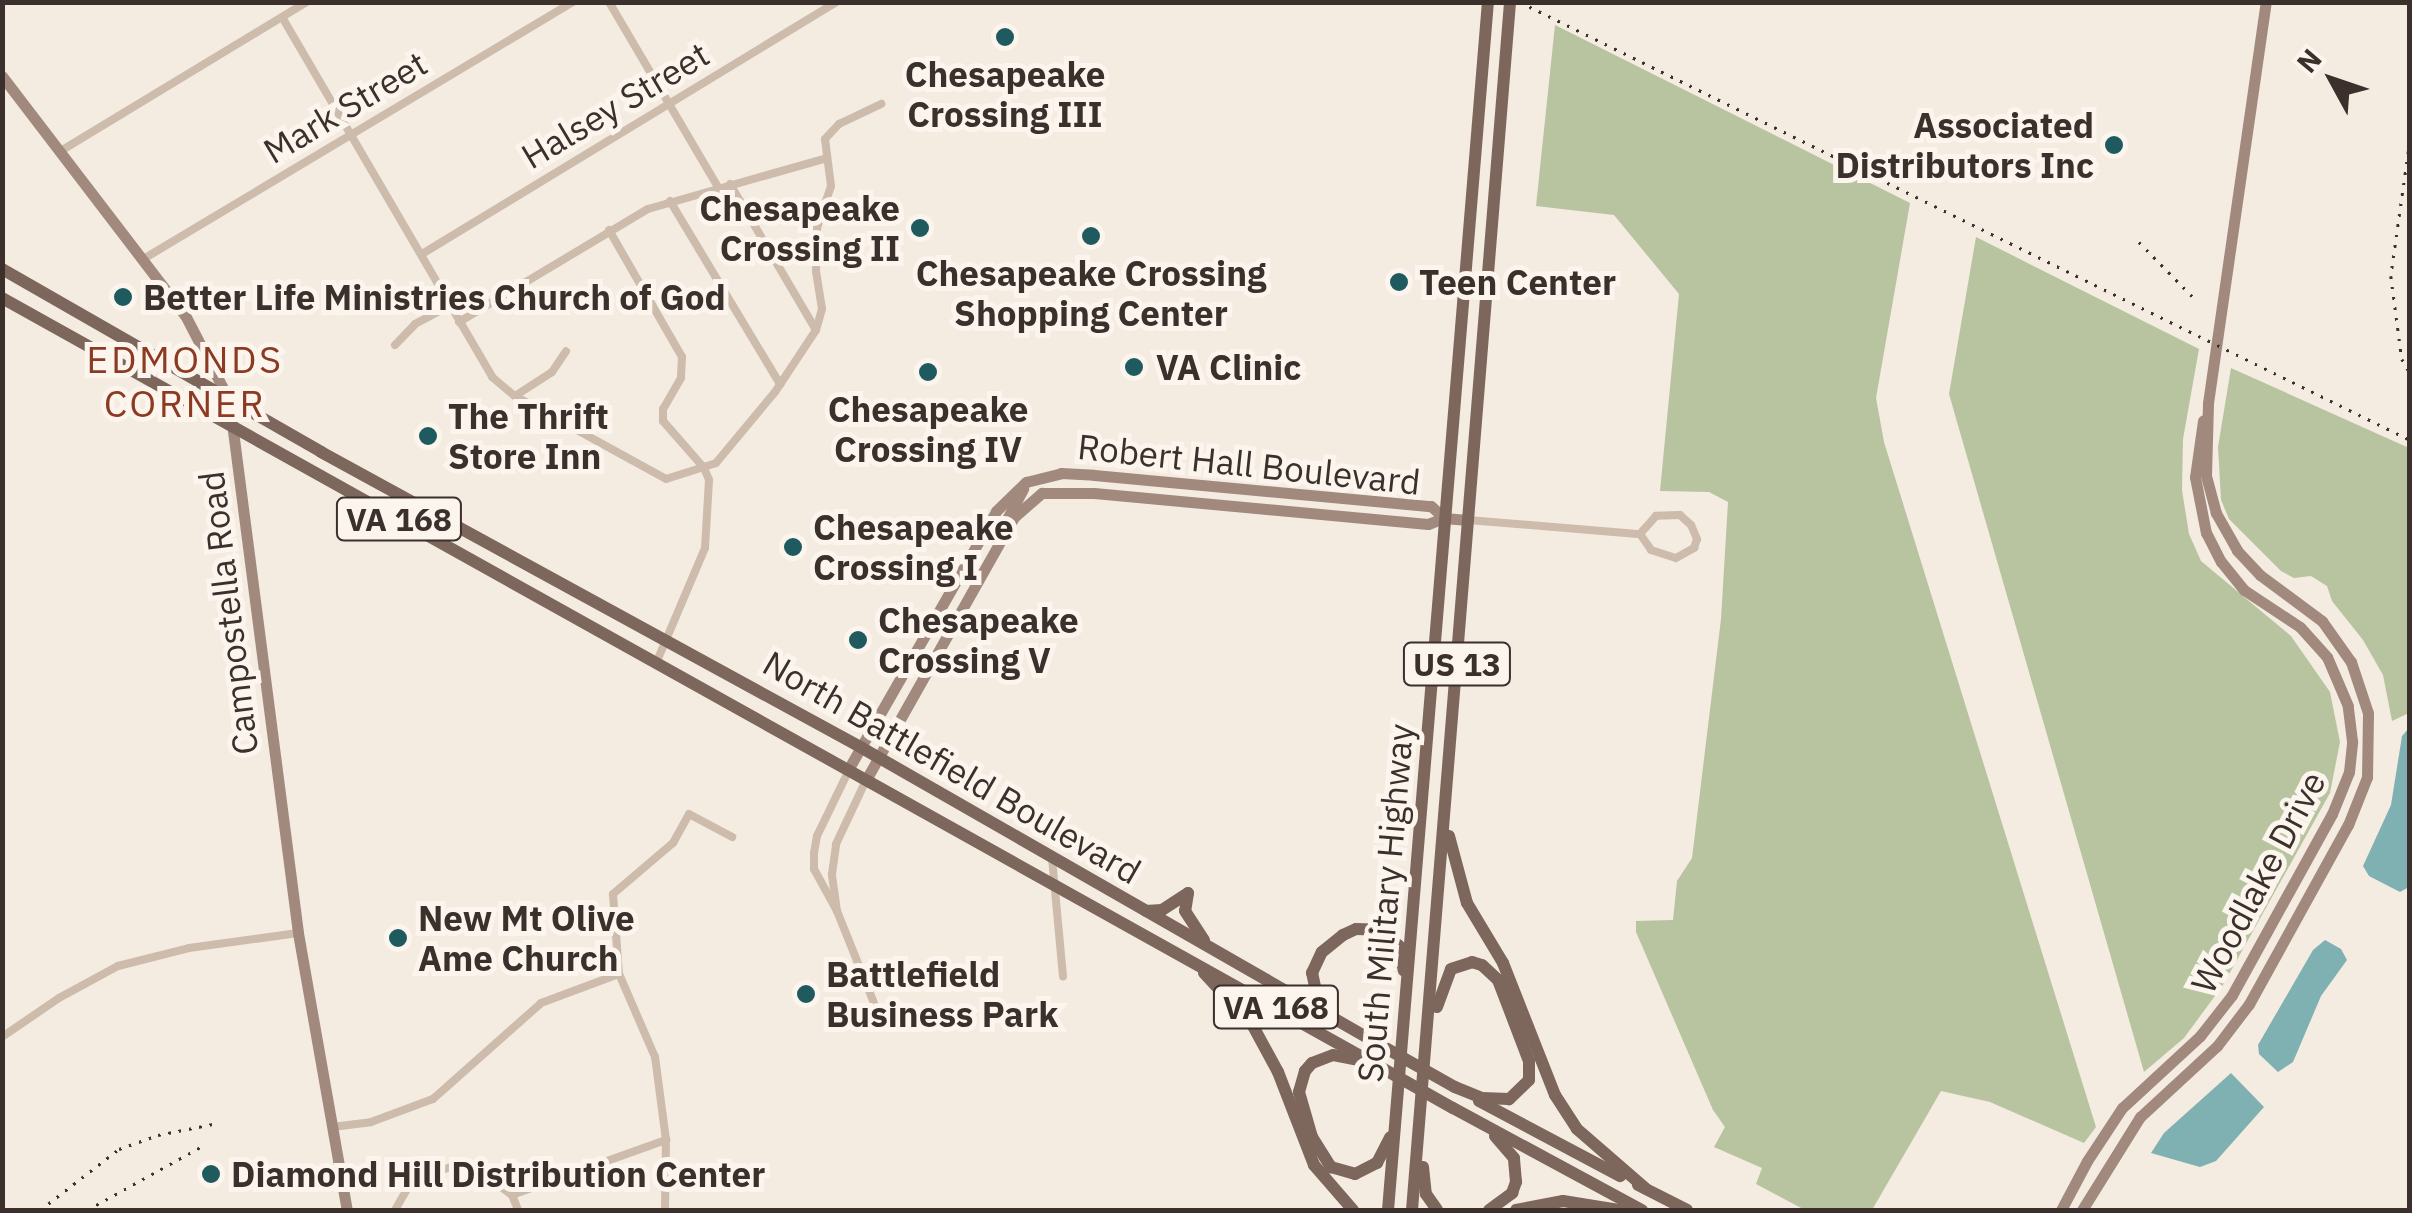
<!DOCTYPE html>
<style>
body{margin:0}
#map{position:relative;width:2412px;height:1213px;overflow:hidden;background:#f4ebe1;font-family:"IBM Plex Sans",sans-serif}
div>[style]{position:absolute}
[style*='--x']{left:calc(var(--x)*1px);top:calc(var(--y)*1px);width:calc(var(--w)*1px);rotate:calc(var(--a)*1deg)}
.green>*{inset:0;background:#b8c4a0}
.water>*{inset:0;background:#7fb0b2}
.street>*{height:8px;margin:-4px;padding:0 4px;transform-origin:4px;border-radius:4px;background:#cdbbac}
.secondary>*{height:11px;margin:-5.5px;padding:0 5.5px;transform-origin:5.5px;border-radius:5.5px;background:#a18a7d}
.primary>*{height:12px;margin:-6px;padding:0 6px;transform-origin:6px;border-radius:6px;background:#7d675c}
.rail>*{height:2.5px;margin-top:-1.25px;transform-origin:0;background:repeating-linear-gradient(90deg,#3b302b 0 2.5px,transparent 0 10.5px)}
.primary-bridge>*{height:12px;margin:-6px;padding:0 6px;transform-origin:6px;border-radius:6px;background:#7d675c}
.dots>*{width:28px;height:28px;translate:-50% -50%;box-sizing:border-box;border:5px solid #fbf5ee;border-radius:50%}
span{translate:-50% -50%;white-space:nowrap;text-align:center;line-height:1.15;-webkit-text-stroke:10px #fbf5ee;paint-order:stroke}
.shield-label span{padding:2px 8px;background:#fbf5ee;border:2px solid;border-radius:8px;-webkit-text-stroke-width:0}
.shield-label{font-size:32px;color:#3b302b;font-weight:700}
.poi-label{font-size:35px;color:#3b302b;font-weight:700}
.right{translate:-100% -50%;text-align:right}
.left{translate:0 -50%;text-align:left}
.street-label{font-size:35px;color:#3b302b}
.neighbourhood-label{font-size:38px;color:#8c3b22;letter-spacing:2.5px}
.frame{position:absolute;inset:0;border:5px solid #3b302b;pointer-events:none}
.north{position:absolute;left:2282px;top:30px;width:100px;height:100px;-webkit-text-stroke:8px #fbf5ee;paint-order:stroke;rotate:310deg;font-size:28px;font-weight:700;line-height:40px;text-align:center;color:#3b302b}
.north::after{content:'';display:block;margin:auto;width:35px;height:45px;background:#3b302b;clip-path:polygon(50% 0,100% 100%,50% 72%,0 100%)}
</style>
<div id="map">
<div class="green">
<div style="clip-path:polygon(1555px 25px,1910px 203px,1876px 398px,1884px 442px,2096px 1127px,2084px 1143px,1990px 1102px,1941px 1091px,1872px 1210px,1805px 1210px,1756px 1184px,1762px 1168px,1714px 1147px,1725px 1127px,1713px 1110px,1636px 932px,1636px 921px,1673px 920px,1677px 881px,1692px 858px,1721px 619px,1728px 502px,1709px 492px,1660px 491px,1679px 294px,1614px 215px,1536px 206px)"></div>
<div style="clip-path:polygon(1976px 237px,2199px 349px,2183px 439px,2182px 490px,2189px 534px,2201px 561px,2291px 636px,2330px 692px,2340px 742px,2330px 793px,2223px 985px,2184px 1038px,2144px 1072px,1949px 394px)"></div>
<div style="clip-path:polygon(2231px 368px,2409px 448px,2409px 713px,2392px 721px,2383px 675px,2363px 640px,2332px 601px,2327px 586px,2311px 576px,2294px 578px,2281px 571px,2229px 519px,2221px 500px,2218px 447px)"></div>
</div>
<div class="water">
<div style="clip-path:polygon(2409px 728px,2409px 887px,2400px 892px,2369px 876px,2363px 866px,2391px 805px,2402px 736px)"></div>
<div style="clip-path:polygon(2325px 940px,2341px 949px,2347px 960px,2321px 996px,2293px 1062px,2278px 1072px,2259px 1054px,2258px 1045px,2313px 950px)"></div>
<div style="clip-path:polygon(2231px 1073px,2264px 1107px,2216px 1161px,2200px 1167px,2151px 1153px,2164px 1133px)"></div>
</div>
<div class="street">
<div style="--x:609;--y:2;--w:215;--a:59.5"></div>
<div style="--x:282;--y:17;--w:417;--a:59.7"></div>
<div style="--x:492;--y:377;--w:30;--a:40"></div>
<div style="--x:515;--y:396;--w:172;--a:28.8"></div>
<div style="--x:666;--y:479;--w:52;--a:-17.7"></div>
<div style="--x:716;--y:463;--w:92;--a:-50.3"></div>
<div style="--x:775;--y:392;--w:74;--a:-56.5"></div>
<div style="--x:816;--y:330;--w:22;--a:-74"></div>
<div style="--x:822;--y:309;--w:37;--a:-99"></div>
<div style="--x:816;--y:272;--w:44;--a:-88.7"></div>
<div style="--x:817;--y:228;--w:44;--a:-71.6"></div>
<div style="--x:831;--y:186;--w:47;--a:-97.3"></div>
<div style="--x:825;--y:139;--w:21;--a:-47"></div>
<div style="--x:839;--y:124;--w:47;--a:-25.5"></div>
<div style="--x:59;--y:152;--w:290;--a:-31.2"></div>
<div style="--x:730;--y:184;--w:169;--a:59.5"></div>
<div style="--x:670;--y:201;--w:214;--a:59"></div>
<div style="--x:609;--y:230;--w:146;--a:60.1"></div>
<div style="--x:682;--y:357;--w:21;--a:93"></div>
<div style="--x:681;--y:378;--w:36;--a:120"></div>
<div style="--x:663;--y:409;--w:12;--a:90"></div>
<div style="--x:663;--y:421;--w:62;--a:48.9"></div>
<div style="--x:704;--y:468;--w:13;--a:67"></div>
<div style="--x:709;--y:480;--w:68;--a:93.4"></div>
<div style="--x:705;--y:548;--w:123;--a:113"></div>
<div style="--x:422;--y:254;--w:485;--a:-31.3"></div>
<div style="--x:145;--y:258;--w:499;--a:-30.9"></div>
<div style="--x:459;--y:322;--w:220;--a:-30.9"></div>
<div style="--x:648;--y:209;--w:186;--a:-15.9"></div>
<div style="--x:395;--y:345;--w:29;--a:-46"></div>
<div style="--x:415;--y:324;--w:38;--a:-28"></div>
<div style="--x:515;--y:396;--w:44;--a:-33"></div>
<div style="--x:552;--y:372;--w:25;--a:-56"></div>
<div style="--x:1468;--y:520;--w:173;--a:4.7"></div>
<div style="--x:1640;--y:534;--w:19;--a:55"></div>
<div style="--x:1651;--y:550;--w:26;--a:18"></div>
<div style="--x:1676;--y:558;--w:21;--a:-29"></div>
<div style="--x:1694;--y:548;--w:9;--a:-72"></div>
<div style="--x:1697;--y:539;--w:15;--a:-113"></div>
<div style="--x:1691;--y:525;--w:15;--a:-138"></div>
<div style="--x:1680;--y:515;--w:24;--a:178"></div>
<div style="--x:1656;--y:516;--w:24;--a:132"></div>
<div style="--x:849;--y:770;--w:73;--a:115.9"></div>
<div style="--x:817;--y:836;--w:17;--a:100"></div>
<div style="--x:814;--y:853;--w:16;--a:90"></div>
<div style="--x:814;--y:869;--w:48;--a:61.3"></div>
<div style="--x:837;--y:911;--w:37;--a:-98"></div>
<div style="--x:832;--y:874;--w:30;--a:-82"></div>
<div style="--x:836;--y:844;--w:73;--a:-64.8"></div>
<div style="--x:1052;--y:858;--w:119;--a:84.7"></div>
<div style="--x:837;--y:911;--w:115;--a:68.1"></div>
<div style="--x:2;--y:1037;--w:69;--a:-34.4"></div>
<div style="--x:59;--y:998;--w:67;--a:-28.5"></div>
<div style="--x:118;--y:966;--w:73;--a:-14.2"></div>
<div style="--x:189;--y:948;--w:110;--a:-7.8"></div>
<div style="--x:332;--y:1127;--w:39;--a:-7"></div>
<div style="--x:371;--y:1122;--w:66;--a:-20.4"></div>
<div style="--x:433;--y:1099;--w:144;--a:-41.6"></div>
<div style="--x:541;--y:1003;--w:83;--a:-20.4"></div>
<div style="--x:512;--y:1195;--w:164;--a:-19.7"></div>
<div style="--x:395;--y:1210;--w:28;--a:-60"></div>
<div style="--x:409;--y:1186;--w:14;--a:-39"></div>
<div style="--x:420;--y:1177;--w:39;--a:-18"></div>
<div style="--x:457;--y:1165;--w:24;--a:15"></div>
<div style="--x:480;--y:1171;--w:40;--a:37"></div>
<div style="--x:512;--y:1195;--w:16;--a:68"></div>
<div style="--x:665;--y:1210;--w:70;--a:-89.2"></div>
<div style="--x:666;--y:1140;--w:84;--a:-97.5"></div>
<div style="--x:655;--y:1057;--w:90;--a:-113.4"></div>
<div style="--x:619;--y:974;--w:80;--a:-94.3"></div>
<div style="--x:613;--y:894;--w:79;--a:-40.4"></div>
<div style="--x:673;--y:843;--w:33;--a:-61"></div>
<div style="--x:689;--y:814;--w:49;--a:28.1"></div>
</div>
<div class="secondary">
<div style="--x:2;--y:76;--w:301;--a:52.6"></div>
<div style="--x:185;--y:315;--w:96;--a:62.6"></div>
<div style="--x:229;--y:400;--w:537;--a:82.62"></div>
<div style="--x:298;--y:933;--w:281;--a:80"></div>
<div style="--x:1001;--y:530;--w:47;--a:-61.8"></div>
<div style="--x:849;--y:768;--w:296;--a:-60.2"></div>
<div style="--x:996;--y:511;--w:42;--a:-44"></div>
<div style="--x:1026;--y:482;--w:36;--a:-14"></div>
<div style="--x:1061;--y:473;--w:33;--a:3"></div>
<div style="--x:1094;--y:475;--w:338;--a:5.3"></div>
<div style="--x:1431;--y:506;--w:18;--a:43"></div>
<div style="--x:867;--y:778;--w:300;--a:-60.6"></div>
<div style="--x:1014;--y:517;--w:37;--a:-41"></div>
<div style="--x:1042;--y:493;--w:52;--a:0"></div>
<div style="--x:1094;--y:493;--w:335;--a:5.3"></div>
<div style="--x:1428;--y:524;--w:17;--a:-21"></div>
<div style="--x:1444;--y:518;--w:24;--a:5"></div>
<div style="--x:2061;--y:1210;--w:55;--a:-62"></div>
<div style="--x:2087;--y:1161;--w:64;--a:-56.6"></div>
<div style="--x:2122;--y:1108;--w:106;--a:-42.7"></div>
<div style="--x:2200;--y:1036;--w:52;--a:-52"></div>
<div style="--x:2232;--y:995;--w:207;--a:-61.1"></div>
<div style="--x:2332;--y:814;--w:45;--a:-68"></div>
<div style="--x:2349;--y:772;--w:31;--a:-84"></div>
<div style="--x:2352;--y:741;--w:35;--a:-97"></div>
<div style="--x:2348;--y:706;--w:53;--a:-113.2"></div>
<div style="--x:2327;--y:657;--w:40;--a:-132"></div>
<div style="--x:2300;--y:627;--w:67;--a:-146.5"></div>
<div style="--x:2244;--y:590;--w:36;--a:-129"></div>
<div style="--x:2221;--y:562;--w:33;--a:-117"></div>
<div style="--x:2206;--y:533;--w:57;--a:-101.1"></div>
<div style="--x:2195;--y:477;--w:57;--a:-81.9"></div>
<div style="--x:2082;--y:1210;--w:110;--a:-58.1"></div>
<div style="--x:2140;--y:1117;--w:105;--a:-42.7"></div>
<div style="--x:2217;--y:1046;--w:53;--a:-52.7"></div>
<div style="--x:2249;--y:1004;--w:205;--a:-61.1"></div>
<div style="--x:2348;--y:825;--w:52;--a:-68.4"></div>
<div style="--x:2367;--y:777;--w:64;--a:-89.1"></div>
<div style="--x:2368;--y:713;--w:54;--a:-108.4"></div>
<div style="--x:2351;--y:662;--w:50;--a:-125.3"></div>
<div style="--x:2322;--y:621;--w:77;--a:-143.4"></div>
<div style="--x:2260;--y:575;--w:34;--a:-133"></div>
<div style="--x:2237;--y:550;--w:43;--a:-119.6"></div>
<div style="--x:2216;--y:513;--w:39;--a:-105"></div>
<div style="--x:2206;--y:475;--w:72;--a:-88.4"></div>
<div style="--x:2208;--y:403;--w:405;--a:-81.8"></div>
</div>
<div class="primary">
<div style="--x:2;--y:269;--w:368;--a:29.8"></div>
<div style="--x:321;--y:452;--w:617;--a:28.68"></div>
<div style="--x:862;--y:748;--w:591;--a:29.82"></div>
<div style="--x:2;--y:298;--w:1570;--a:29.16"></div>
<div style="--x:1449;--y:836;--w:69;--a:75"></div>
<div style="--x:1467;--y:903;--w:70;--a:59"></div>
<div style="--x:1503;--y:963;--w:142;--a:68.5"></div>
<div style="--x:1555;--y:1095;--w:40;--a:57.1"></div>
<div style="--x:1577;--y:1129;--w:90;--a:40.9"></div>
<div style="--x:1188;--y:893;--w:18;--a:99"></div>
<div style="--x:1185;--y:911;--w:35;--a:57"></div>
<div style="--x:1146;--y:911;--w:16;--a:-4"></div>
<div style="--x:1162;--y:910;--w:31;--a:-33"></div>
<div style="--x:1204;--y:973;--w:72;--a:47.2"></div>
<div style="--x:1253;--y:1026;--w:52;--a:61.5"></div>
<div style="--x:1278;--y:1072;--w:100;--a:68.8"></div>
<div style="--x:1314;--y:1165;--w:60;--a:49.1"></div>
<div style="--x:1437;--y:1007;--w:40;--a:-69.8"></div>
<div style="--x:1451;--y:969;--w:22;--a:-18"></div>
<div style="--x:1472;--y:962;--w:10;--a:17"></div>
<div style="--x:1482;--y:965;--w:22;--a:43"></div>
<div style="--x:1498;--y:980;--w:87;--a:69.1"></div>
<div style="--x:1529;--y:1061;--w:19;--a:90"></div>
<div style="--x:1529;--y:1080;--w:28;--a:136"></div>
<div style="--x:1509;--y:1099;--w:27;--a:-178"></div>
<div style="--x:1482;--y:1098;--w:29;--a:-158"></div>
<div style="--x:1332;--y:1011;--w:21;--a:-135"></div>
<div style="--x:1317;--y:996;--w:24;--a:-102"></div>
<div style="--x:1312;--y:973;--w:23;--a:-65"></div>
<div style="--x:1322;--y:952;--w:27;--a:-39"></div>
<div style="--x:1343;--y:935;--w:14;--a:-25"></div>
<div style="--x:1356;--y:929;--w:24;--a:2"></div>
<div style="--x:1380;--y:930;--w:25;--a:40"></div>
<div style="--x:1399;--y:946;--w:25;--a:79"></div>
<div style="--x:1359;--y:1060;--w:26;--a:-169"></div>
<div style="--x:1333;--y:1055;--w:22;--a:159"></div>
<div style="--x:1312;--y:1063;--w:11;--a:131"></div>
<div style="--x:1305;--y:1071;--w:22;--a:106"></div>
<div style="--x:1299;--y:1092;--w:47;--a:73.9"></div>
<div style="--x:1312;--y:1137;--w:36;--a:58"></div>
<div style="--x:1331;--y:1167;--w:25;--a:16"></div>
<div style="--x:1355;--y:1174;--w:25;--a:-27"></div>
<div style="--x:1377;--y:1163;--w:29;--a:-63"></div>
<div style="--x:1479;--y:1101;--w:160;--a:28"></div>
<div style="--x:1453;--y:1108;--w:215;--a:28.4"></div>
<div style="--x:1423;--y:1167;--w:27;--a:84"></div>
<div style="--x:1426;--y:1194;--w:19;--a:55"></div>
<div style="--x:1638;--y:1185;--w:55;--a:27"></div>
<div style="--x:1388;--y:1210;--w:1212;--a:-85.27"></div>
<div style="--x:1412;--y:1210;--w:1212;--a:-85.36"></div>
<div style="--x:1489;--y:1210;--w:29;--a:-36"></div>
<div style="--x:1512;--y:1193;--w:12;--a:-70"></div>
<div style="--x:1516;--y:1182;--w:24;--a:-95"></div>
<div style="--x:1514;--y:1158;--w:29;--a:-131"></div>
<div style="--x:1516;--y:1210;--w:48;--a:-10.8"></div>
<div style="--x:1563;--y:1201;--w:58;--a:9"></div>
</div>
<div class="rail">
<div style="--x:1520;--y:2;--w:992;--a:26.2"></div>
<div style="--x:2410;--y:141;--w:136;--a:98"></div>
<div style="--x:2391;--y:276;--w:84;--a:82.5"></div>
<div style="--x:2402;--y:359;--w:16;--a:60"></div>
<div style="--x:2139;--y:242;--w:77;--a:45.5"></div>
<div style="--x:40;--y:1210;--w:100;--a:-37.7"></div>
<div style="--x:119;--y:1149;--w:41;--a:-19.7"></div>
<div style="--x:158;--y:1135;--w:56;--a:-11.3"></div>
<div style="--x:87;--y:1210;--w:136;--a:-29"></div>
</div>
<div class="primary-bridge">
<div style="--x:1375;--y:1042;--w:92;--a:29.4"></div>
<div style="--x:1373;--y:1063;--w:92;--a:29.4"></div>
</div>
<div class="dots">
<div style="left:1005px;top:37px;background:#1f5a5e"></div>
<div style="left:2114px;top:145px;background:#1f5a5e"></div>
<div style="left:920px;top:228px;background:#1f5a5e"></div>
<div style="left:1091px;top:236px;background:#1f5a5e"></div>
<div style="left:1399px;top:282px;background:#1f5a5e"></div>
<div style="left:123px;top:297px;background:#1f5a5e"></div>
<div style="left:1134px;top:367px;background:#1f5a5e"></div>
<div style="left:928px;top:372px;background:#1f5a5e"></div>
<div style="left:428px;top:436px;background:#1f5a5e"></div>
<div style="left:793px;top:547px;background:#1f5a5e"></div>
<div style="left:858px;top:640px;background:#1f5a5e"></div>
<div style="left:398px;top:938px;background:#1f5a5e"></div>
<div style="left:806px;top:994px;background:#1f5a5e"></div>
<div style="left:211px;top:1174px;background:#1f5a5e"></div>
</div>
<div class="shield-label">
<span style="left:399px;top:519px">VA 168</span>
<span style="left:1457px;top:664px">US 13</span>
<span style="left:1276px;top:1007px">VA 168</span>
</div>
<div class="poi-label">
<span style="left:1005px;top:94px">Chesapeake<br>Crossing III</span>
<span class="right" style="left:2094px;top:145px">Associated<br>Distributors Inc</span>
<span class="right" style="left:900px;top:228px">Chesapeake<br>Crossing II</span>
<span style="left:1091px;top:293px">Chesapeake Crossing<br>Shopping Center</span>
<span class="left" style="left:1419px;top:282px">Teen Center</span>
<span class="left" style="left:143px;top:297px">Better Life Ministries Church of God</span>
<span class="left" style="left:1156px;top:367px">VA Clinic</span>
<span style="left:928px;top:429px">Chesapeake<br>Crossing IV</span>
<span class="left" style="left:448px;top:436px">The Thrift<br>Store Inn</span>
<span class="left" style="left:813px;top:547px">Chesapeake<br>Crossing I</span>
<span class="left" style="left:878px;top:640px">Chesapeake<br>Crossing V</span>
<span class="left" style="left:418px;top:938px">New Mt Olive<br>Ame Church</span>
<span class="left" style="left:826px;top:994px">Battlefield<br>Business Park</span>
<span class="left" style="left:231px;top:1174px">Diamond Hill Distribution Center</span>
</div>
<div class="street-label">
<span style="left:615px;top:105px;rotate:-31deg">Halsey Street</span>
<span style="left:345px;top:107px;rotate:-31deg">Mark Street</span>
<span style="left:1249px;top:464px;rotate:6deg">Robert Hall Boulevard</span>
<span style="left:228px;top:613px;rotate:-97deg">Campostella Road</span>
<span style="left:952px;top:767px;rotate:30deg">North Battlefield Boulevard</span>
<span style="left:2258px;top:882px;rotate:-62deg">Woodlake Drive</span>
<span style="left:1385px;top:903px;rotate:-85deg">South Military Highway</span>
</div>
<div class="neighbourhood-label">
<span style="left:185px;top:381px">EDMONDS<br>CORNER</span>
</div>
<div class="frame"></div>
<div class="north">N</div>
</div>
